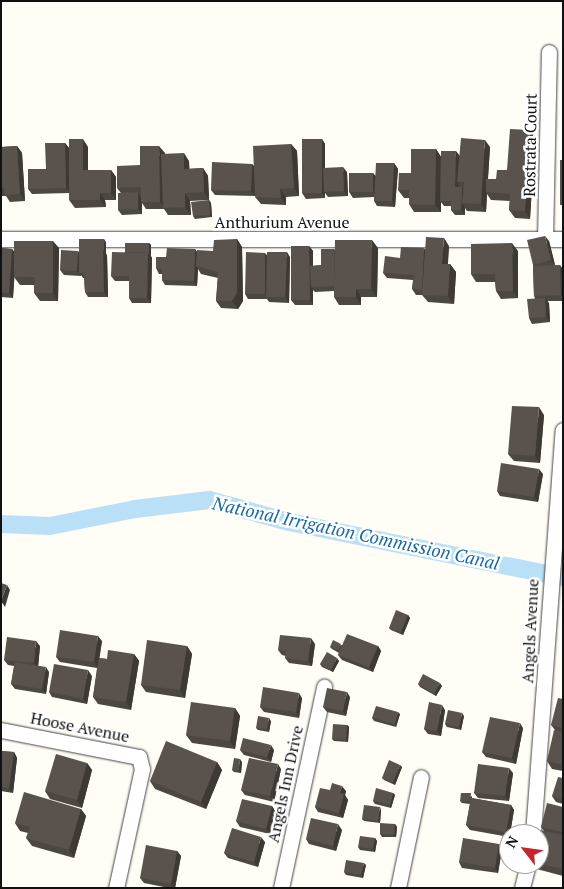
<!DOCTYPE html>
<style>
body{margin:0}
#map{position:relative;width:564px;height:889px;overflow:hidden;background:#fffdf5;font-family:"PT Serif",serif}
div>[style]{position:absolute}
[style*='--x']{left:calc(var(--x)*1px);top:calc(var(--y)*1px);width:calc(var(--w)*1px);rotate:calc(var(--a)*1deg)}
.canal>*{height:18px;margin:-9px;padding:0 9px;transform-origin:9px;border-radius:9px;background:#b9e0f7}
.roads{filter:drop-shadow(0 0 1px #444) drop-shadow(0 0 1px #444)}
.minor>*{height:15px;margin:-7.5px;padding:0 7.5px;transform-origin:7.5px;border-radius:7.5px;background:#fff}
.wall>*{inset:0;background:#4d4742}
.shaded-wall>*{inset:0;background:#3f3936}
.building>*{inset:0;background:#5a524d}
span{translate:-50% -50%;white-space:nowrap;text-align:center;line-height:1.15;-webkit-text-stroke:5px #fff;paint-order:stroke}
.street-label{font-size:16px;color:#111}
.water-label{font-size:18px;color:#1768a6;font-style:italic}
.frame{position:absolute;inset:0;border:2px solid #111;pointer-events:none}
.north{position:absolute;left:499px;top:824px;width:50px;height:50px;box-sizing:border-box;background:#fff;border:1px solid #a0a0a0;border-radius:50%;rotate:300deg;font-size:14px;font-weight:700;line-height:20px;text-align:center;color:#111}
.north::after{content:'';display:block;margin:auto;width:18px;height:22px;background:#c4262e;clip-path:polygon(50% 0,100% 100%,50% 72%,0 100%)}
</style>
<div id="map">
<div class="canal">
<div style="--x:1;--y:524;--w:49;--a:2.3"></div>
<div style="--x:50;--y:526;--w:87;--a:-11.3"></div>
<div style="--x:135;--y:509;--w:75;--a:-6.9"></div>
<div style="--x:209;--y:500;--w:83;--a:15.4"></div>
<div style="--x:289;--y:522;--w:279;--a:11.4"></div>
</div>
<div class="roads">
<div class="minor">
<div style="--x:1;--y:239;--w:562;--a:0"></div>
<div style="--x:545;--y:239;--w:187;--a:-88.8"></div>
<div style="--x:1;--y:730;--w:141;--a:11.1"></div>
<div style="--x:139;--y:757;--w:12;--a:76"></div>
<div style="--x:142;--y:769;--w:122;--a:102.3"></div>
<div style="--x:533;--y:834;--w:405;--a:-85.8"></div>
<div style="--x:281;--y:888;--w:206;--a:-77.9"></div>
<div style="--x:398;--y:888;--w:113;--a:-78.3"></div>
<div style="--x:522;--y:888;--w:25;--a:-76"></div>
</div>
</div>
<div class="wall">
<div style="clip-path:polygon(535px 137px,530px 219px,515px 218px,509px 210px,510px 201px,491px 200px,487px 194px,486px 212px,467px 211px,465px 208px,465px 215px,455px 215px,451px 210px,451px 206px,444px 206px,441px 202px,441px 212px,414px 212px,409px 204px,409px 198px,404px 198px,398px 190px,411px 173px,436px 149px,441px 157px,459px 156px,490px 147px,488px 179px,496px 179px,507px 170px)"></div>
<div style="clip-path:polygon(322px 139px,325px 144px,325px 168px,347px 172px,348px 196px,328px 197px,325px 193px,325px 198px,306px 199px,302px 193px)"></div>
<div style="clip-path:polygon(65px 143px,69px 148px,69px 170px,88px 147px,88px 170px,111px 170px,116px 177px,116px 200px,105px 200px,106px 207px,75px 208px,69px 200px,69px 193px,32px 194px,28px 189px,46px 169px)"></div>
<div style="clip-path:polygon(291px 144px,297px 151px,299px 196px,286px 197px,286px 205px,261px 204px,255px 197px,255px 189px,255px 196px,215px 195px,211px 190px,252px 164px,254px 166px)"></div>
<div style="clip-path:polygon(17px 146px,22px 153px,25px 201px,10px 202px,6px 196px,1px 196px,1px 147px)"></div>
<div style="clip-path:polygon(165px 153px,165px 154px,189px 161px,189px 169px,203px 168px,208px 176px,209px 200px,190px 201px,191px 215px,168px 215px,164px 209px,146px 209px,142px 203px,142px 214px,122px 215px,118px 210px,121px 193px,117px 188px,140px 165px)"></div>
<div style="clip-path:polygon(394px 163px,398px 169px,395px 207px,377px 206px,374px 201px,374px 197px,353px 198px,349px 192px,373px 173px,375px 176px)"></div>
<div style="clip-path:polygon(209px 200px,211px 203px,212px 217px,195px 219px,193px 216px)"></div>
<div style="clip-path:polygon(237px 239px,242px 247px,243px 301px,238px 309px,221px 308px,216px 301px,218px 278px,201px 274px,198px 269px,197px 286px,165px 285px,162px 280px,162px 274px,159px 274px,156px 268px,166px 257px,195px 249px,197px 252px,213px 251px)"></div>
<div style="clip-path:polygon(549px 241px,555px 265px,563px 269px,563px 301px,547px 301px,549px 303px,550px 322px,532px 324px,529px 318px,535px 298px,534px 296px,533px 265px)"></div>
<div style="clip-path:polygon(106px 242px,106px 254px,107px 255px,108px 297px,88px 297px,85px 292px,84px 278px,83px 278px,81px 275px,81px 276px,64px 275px,60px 270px,79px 252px)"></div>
<div style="clip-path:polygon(149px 243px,151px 245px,151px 256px,152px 258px,151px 303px,132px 303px,129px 298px,129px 281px,115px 281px,111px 276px,125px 252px)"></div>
<div style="clip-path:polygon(309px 246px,313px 251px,313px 266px,321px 265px,334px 249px,335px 250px,378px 248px,377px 297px,361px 297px,361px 305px,339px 305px,334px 297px,334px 291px,315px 292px,313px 290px,313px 305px,295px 305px,291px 300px)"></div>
<div style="clip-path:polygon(449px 246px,448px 264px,450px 264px,456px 272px,454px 304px,428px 302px,422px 295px,416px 295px,412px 289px,413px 280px,387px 278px,383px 273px,400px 258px,425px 250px)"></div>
<div style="clip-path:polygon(1px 248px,12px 249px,14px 252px,59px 248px,58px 301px,40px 301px,34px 293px,34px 285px,20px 285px,14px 277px,14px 276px,13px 298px,1px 297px)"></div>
<div style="clip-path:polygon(518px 251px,518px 298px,501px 299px,496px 291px,495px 282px,476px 282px,471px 274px)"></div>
<div style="clip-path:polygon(267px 255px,290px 257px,289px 303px,269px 302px,267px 299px,248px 299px,245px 294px)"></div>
<div style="clip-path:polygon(544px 415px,540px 463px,514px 461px,508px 454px)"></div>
<div style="clip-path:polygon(543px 474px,538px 502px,500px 496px,497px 491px)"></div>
<div style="clip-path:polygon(408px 615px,410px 618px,403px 635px,391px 630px,389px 628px)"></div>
<div style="clip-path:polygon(102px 641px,99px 658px,107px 659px,134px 654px,139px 661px,131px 710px,98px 704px,93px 697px,97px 668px,60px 662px,56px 657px)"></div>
<div style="clip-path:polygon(315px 644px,312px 666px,289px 663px,285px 658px,286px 656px,282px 655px,278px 650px)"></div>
<div style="clip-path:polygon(342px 645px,378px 646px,381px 651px,373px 672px,342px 660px,338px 655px,339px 653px,332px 649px,330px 647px)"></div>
<div style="clip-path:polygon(40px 646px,38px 666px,49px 672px,46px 694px,15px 689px,11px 684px,14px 666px,8px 665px,4px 660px)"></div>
<div style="clip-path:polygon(187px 646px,192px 654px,185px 698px,146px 692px,141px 685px)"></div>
<div style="clip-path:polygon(339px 661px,333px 672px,322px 667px,320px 664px)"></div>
<div style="clip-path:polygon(92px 676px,87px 704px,52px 697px,49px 692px)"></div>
<div style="clip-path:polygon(418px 684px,442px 686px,436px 696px,420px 687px)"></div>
<div style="clip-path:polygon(350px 697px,346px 716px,327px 712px,323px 707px)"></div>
<div style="clip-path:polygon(302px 698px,299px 718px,264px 712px,260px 707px)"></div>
<div style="clip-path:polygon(563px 699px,563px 771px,552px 769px,547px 761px,555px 730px,551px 725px)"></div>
<div style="clip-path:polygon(235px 708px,240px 716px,235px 749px,192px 743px,186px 735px)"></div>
<div style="clip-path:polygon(445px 710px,441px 736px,428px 734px,424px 729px)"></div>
<div style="clip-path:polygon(400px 714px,396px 727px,374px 721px,372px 718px)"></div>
<div style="clip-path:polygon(464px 716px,461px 730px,447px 727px,445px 724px)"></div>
<div style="clip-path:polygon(271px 721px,269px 732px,258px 730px,256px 728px)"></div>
<div style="clip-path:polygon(347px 725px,349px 727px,348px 742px,334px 741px,332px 739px)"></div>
<div style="clip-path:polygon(523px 728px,516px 764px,486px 757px,482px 752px)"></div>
<div style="clip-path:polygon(240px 750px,274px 750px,271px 762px,244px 755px)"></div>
<div style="clip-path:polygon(1px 751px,14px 752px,17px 758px,13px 793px,1px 791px)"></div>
<div style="clip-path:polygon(217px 762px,222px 770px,206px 809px,155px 789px,150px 781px)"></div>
<div style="clip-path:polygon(242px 762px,241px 773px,234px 772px,232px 770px)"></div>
<div style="clip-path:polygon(87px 763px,92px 770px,82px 808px,50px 799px,45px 791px)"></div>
<div style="clip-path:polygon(402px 767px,395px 785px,384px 780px,382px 778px)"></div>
<div style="clip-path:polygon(281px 769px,274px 802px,245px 795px,241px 790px)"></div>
<div style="clip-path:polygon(513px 773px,509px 801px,478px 798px,474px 793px)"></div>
<div style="clip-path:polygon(563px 778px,563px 804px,556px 802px,552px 796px)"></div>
<div style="clip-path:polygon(330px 790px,346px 791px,345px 795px,348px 800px,343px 818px,318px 812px,315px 807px)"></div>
<div style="clip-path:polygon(393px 793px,395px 795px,391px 808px,375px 804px,373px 801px)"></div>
<div style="clip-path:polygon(472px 796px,472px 798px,511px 805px,514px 810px,510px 834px,509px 834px,509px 837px,470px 830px,466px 825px,470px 804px,462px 803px,460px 801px)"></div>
<div style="clip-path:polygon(272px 806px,275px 811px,270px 834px,240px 827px,236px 821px)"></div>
<div style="clip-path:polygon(563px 807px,563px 876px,533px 868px,530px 864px,539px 864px,539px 834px,544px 831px,541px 827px)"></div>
<div style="clip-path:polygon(81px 809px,86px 816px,74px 858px,32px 846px,26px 838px,28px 833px,20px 831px,15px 823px)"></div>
<div style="clip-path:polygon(381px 810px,380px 823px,364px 821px,362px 819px)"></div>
<div style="clip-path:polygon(395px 824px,397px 827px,396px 837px,382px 837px,380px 834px)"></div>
<div style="clip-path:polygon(342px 830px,336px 851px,309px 844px,306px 839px)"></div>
<div style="clip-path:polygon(375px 838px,377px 841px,375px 852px,360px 850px,358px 847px)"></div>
<div style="clip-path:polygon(265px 842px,258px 867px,228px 858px,224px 853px)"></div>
<div style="clip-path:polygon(499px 844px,502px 849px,498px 873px,462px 868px,459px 862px)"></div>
<div style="clip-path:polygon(177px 851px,181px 856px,175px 888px,169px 888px,144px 883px,140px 878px)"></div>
<div style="clip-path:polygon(366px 865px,363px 878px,346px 875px,344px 872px)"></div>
</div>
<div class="shaded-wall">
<div style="clip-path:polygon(530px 130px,535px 137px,530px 219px,525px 211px)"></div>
<div style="clip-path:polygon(83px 139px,88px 147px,88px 177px,83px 170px)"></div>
<div style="clip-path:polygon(322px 139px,325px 144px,325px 192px,324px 192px,325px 193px,325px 198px,322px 193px)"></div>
<div style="clip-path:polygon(485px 140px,490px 147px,487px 192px,486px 192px,487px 194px,486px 212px,481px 204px)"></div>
<div style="clip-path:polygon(65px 143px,69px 148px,70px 193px,66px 188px)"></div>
<div style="clip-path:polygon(291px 144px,297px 151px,299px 196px,294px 188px)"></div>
<div style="clip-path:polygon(17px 146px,22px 153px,25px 201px,20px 194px)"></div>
<div style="clip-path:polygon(159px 146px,165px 153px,166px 208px,165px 208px,160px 202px)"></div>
<div style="clip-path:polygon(436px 149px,441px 157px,441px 212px,435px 205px)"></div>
<div style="clip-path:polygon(456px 151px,460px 156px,457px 182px,459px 184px,459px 192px,455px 187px)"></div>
<div style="clip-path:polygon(184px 153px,189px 161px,190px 177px,184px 169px)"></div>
<div style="clip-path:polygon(394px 163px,398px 169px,395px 207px,392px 201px)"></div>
<div style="clip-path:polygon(252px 164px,256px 169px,255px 196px,251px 191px)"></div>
<div style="clip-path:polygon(343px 167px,347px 172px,348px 196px,344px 191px)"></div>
<div style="clip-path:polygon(203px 168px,208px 176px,209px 200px,204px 192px)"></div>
<div style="clip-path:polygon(111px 170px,116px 177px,116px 200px,111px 193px)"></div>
<div style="clip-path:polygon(373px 173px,377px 178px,377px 197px,373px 192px)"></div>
<div style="clip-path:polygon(462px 187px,466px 192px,462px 203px,465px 208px,465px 215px,461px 210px)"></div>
<div style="clip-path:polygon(280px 189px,286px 197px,286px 205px,281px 198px)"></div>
<div style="clip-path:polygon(138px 192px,141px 198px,141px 202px,142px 203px,142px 214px,138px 209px)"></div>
<div style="clip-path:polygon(100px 193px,105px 200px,106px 207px,100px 200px)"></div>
<div style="clip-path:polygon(185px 193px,190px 201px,191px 215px,185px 207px)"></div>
<div style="clip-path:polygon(209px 200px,211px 203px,212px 217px,210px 215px)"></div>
<div style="clip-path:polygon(545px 236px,549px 241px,555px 265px,551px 260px)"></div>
<div style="clip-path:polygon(444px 238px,449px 246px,447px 271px,442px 264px)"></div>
<div style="clip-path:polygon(104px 239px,106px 242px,106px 254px,104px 251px)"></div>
<div style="clip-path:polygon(237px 239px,242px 247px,243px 301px,238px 309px,232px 301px)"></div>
<div style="clip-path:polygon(372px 240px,378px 248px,377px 297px,371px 289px)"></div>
<div style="clip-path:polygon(53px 241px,59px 248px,58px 301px,53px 293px)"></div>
<div style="clip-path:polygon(149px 243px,151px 245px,151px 256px,149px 253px)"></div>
<div style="clip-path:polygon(512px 243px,518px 251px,518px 298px,513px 291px)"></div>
<div style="clip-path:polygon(309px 246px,313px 251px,313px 287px,311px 287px,313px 290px,313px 305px,310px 300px)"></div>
<div style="clip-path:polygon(424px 248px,428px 254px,425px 295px,422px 290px)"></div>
<div style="clip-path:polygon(12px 249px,16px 254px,13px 298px,9px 293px)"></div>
<div style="clip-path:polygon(195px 249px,198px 254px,196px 266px,198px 269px,197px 286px,194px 281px)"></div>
<div style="clip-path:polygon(103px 250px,107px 255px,108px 297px,104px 292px)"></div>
<div style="clip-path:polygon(78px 251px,82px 256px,79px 273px,81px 276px,77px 271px)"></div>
<div style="clip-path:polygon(287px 252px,290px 257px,289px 303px,285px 297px)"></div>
<div style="clip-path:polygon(148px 253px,152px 258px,151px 303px,147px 298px)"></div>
<div style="clip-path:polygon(265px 253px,269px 258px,267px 297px,265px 294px)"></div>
<div style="clip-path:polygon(450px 264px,456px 272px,454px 304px,448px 296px)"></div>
<div style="clip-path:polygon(560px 265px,563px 269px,563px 298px,561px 295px)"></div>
<div style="clip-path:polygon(356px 289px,361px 297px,361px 305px,356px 297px)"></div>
<div style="clip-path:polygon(545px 298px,549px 303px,550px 322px,546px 317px)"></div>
<div style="clip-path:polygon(539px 407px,544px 415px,540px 463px,535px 456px)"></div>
<div style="clip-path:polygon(539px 469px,543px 474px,538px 502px,534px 497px)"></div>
<div style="clip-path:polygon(7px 585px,10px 590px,5px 607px,1px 601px)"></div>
<div style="clip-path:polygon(408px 615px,410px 618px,403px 635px,401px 632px)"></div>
<div style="clip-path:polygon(98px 636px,102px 641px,98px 668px,94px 662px)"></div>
<div style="clip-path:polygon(311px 638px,315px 644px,312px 666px,308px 661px)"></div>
<div style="clip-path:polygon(36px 641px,40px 646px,38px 669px,34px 663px)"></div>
<div style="clip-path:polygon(187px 646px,192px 654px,185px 698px,180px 690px)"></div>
<div style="clip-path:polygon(378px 646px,381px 651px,373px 672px,369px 667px)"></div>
<div style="clip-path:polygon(134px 654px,139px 661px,131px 710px,126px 702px)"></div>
<div style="clip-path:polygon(337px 658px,339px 661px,333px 672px,331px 670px)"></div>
<div style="clip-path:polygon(46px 667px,49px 672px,46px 694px,42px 689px)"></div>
<div style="clip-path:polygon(88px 670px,92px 676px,87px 704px,83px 699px)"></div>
<div style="clip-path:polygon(440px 683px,442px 686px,436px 696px,434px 694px)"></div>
<div style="clip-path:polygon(347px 692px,350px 697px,346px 716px,343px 711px)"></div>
<div style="clip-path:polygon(299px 693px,302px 698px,299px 718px,296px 712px)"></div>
<div style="clip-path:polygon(442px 705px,445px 710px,441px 736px,437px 731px)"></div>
<div style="clip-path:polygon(235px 708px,240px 716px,235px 749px,230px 741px)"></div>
<div style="clip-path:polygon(398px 712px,400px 714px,396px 727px,395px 724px)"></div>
<div style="clip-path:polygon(462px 713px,464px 716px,461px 730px,459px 727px)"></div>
<div style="clip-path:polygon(269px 718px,271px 721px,269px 732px,267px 729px)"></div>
<div style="clip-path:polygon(520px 723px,523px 728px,516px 764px,512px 758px)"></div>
<div style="clip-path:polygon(347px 725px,349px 727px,348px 742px,346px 740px)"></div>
<div style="clip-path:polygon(271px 745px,274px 750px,271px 762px,267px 757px)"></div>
<div style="clip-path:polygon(14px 752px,17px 758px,13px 793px,9px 788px)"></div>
<div style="clip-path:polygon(240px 759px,242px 762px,241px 773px,239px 771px)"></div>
<div style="clip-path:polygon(217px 762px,222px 770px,206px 809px,201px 802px)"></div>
<div style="clip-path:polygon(87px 763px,92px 770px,82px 808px,77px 800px)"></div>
<div style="clip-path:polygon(278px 764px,281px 769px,274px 802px,270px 796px)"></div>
<div style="clip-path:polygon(400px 765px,402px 767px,395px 785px,393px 782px)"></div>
<div style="clip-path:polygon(509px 768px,513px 773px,509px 801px,505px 796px)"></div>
<div style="clip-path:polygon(342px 786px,346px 791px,345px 795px,348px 800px,343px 818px,339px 813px,340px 793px)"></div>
<div style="clip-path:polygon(393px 793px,395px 795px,391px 808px,390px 805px)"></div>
<div style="clip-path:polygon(511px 805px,514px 810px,510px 834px,509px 834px,509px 837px,506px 832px)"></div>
<div style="clip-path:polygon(272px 806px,275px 811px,270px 834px,266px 829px)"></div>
<div style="clip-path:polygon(380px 807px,381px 810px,380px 823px,378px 821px)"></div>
<div style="clip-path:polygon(81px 809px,86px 816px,74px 858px,69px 850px)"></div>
<div style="clip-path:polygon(338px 824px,342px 830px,336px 851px,333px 846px)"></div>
<div style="clip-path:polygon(395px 824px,397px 827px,396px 837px,394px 835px)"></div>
<div style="clip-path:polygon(261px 837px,265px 842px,258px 867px,254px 862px)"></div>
<div style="clip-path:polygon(375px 838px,377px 841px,375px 852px,373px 849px)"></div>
<div style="clip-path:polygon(499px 844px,502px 849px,498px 873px,495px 868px)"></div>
<div style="clip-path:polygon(177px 851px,181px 856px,175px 888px,174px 888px,171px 884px)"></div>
<div style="clip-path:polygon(364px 863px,366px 865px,363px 878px,361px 875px)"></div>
</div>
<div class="building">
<div style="clip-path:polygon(562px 94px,563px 94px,563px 121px,562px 121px)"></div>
<div style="clip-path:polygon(510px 129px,530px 130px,525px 211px,509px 210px,510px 194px,486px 192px,486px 179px,496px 179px,497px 170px,507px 170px)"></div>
<div style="clip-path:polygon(461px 138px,485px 140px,481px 204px,462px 203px,464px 182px,457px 182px)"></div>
<div style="clip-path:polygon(69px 139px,83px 139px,83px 170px,111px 170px,111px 193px,100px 193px,100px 200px,69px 200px)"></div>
<div style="clip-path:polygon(302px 139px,322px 139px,322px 193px,302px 193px)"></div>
<div style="clip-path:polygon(45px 143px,65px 143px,66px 188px,28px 189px,28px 169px,46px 169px)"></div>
<div style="clip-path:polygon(291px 144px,294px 188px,280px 189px,281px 198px,255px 197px,253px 146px)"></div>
<div style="clip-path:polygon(17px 146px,20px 194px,5px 195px,4px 188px,1px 188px,1px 147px)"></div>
<div style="clip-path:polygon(140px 146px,159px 146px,160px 202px,141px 202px,141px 187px,117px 188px,117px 166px,140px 165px)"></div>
<div style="clip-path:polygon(411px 149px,436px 149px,435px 205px,409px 204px,409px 190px,398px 190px,399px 173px,411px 173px)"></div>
<div style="clip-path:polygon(441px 151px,456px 151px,455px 187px,462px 187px,461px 210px,451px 210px,451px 201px,440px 201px)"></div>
<div style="clip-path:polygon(184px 153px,184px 169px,203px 168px,204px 192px,185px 193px,185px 207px,163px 208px,161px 154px)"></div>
<div style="clip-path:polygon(560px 160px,563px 160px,563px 205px,560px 205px)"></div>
<div style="clip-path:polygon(212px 162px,252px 164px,251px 191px,211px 190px)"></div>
<div style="clip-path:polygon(376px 163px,394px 163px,392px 201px,374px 201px)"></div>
<div style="clip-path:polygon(343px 167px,344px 191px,324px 192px,323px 168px)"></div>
<div style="clip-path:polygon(349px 173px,373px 173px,373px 192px,349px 192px)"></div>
<div style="clip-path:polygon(138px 192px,138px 209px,118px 210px,118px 193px)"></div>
<div style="clip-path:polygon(209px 200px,210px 215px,193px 216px,191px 202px)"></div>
<div style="clip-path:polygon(545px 236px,551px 260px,533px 265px,527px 240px)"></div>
<div style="clip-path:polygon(426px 237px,444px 238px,442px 264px,450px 264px,448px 296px,422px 295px)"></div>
<div style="clip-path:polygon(79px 239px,104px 239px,104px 251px,103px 250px,79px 250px)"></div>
<div style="clip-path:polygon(237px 239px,237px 293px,232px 301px,216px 301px,218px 272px,196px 266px,197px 250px,213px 251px,214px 240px)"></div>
<div style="clip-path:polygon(335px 240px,372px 240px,371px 289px,356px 289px,356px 297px,334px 297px)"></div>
<div style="clip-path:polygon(14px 241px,53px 241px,53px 293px,34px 293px,35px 277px,14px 277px)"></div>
<div style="clip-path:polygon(125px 243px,149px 243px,149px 253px,125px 252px)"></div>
<div style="clip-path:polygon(512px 243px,513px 291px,496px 291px,495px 274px,471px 274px,471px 244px)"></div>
<div style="clip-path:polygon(291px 246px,309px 246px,310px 300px,291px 300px)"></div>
<div style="clip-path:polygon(401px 247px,424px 248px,422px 290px,412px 289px,414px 275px,383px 273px,385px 256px,400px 258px)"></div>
<div style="clip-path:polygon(1px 248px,12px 249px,9px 293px,1px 292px)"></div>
<div style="clip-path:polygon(167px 248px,195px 249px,194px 281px,162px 280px,162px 269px,156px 268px,156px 257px,166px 257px)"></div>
<div style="clip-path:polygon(321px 249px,334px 249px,334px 286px,311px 287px,310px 266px,321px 265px)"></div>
<div style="clip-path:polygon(61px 250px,78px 251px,77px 271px,60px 270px)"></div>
<div style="clip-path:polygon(79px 250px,103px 250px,104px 292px,85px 292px,84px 273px,79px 273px)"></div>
<div style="clip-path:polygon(112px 252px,148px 253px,147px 298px,129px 298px,129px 276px,111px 276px)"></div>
<div style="clip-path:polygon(246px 252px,265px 253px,265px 294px,245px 294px)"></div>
<div style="clip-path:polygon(267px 252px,287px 252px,285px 297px,266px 297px)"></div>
<div style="clip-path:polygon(560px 265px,561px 295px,534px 296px,533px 266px)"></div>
<div style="clip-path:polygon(545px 298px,546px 317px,529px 318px,527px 299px)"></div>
<div style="clip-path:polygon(512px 406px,539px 407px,535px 456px,508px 454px)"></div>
<div style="clip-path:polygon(501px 463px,539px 469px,534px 497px,497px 491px)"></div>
<div style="clip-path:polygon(1px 583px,7px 585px,1px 601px)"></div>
<div style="clip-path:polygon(396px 610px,408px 615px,401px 632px,389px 628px)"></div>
<div style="clip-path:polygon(60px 630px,98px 636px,94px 662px,56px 657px)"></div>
<div style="clip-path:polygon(347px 634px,378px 646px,369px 667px,338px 655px)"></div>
<div style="clip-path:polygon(280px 635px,311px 638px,308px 661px,285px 658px,286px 651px,278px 650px)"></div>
<div style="clip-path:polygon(7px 637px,36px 641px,34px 663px,4px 660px)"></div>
<div style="clip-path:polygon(147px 640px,187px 646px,180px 690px,141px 685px)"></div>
<div style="clip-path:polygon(333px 640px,341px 644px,338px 650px,330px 647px)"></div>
<div style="clip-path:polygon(108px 650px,134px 654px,126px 702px,93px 697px,99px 658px,107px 659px)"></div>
<div style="clip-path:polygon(327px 652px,337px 658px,331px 670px,320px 664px)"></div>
<div style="clip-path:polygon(15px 662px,46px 667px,42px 689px,11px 684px)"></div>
<div style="clip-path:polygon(54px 664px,88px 670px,83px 699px,49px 692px)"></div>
<div style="clip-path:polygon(423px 674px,440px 683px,434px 694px,418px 684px)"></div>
<div style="clip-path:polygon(263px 687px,299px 693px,296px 712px,260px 707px)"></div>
<div style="clip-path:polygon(327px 688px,347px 692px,343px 711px,323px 707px)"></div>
<div style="clip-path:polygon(558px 698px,563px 699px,563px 728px,551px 725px)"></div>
<div style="clip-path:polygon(191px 702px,235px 708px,230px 741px,186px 735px)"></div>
<div style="clip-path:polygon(429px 702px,442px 705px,437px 731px,424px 729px)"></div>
<div style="clip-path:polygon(376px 706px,398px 712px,395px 724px,372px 718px)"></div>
<div style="clip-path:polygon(448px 710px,462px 713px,459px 727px,445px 724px)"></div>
<div style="clip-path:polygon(258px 716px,269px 718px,267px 729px,256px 728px)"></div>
<div style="clip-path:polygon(490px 717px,520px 723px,512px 758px,482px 752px)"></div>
<div style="clip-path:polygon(333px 724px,347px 725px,346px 740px,332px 739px)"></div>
<div style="clip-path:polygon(554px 730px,563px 732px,563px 765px,547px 761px)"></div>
<div style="clip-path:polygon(243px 738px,271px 745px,267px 757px,240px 750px)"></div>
<div style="clip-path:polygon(166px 741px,217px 762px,201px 802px,150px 781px)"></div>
<div style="clip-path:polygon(1px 751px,14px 752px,9px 788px,1px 787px)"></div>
<div style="clip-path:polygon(56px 754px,87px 763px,77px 800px,45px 791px)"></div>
<div style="clip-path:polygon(234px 758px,240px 759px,239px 771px,232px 770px)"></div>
<div style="clip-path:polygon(249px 758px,278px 764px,270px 796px,241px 790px)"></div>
<div style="clip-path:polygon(389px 760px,400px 765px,393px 782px,382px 778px)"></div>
<div style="clip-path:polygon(478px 764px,509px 768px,505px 796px,474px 793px)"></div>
<div style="clip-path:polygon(558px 777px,563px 778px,563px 800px,552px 796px)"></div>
<div style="clip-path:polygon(332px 783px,342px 786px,340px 793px,344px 794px,339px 813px,315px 807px,320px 788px,330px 790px)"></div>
<div style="clip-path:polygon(376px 788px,393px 793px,390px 805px,373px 801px)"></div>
<div style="clip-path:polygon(24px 792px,81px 809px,69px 850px,26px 838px,30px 827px,15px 823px)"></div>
<div style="clip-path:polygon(461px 793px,471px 793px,470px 801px,460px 801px)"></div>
<div style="clip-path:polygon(471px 798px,511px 805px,506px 832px,466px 825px)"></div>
<div style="clip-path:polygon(242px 799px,272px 806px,266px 829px,236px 821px)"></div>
<div style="clip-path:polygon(547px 803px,563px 807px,563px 832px,541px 827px)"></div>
<div style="clip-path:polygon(364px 805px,380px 807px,378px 821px,362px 819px)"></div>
<div style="clip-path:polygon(311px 818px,338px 824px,333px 846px,306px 839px)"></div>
<div style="clip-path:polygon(380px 823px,395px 824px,394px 835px,380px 834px)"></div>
<div style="clip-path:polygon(232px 828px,261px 837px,254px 862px,224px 853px)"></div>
<div style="clip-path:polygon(535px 829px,563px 835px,563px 869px,539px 864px,539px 834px,534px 834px)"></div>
<div style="clip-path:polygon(360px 836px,375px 838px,373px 849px,358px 847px)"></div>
<div style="clip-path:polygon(463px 838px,499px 844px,495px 868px,459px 862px)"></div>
<div style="clip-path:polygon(146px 845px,177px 851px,171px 884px,140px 878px)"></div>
<div style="clip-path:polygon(346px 860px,364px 863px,361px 875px,344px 872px)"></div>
</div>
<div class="street-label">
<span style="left:530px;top:145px;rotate:-89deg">Rostrata Court</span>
<span style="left:282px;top:222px">Anthurium Avenue</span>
<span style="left:530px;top:631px;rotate:-87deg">Angels Avenue</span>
<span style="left:80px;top:727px;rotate:11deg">Hoose Avenue</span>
<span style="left:285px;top:784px;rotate:-78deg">Angels Inn Drive</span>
</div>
<div class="water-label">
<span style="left:356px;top:533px;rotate:12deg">National Irrigation Commission Canal</span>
</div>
<div class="frame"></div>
<div class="north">N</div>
</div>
